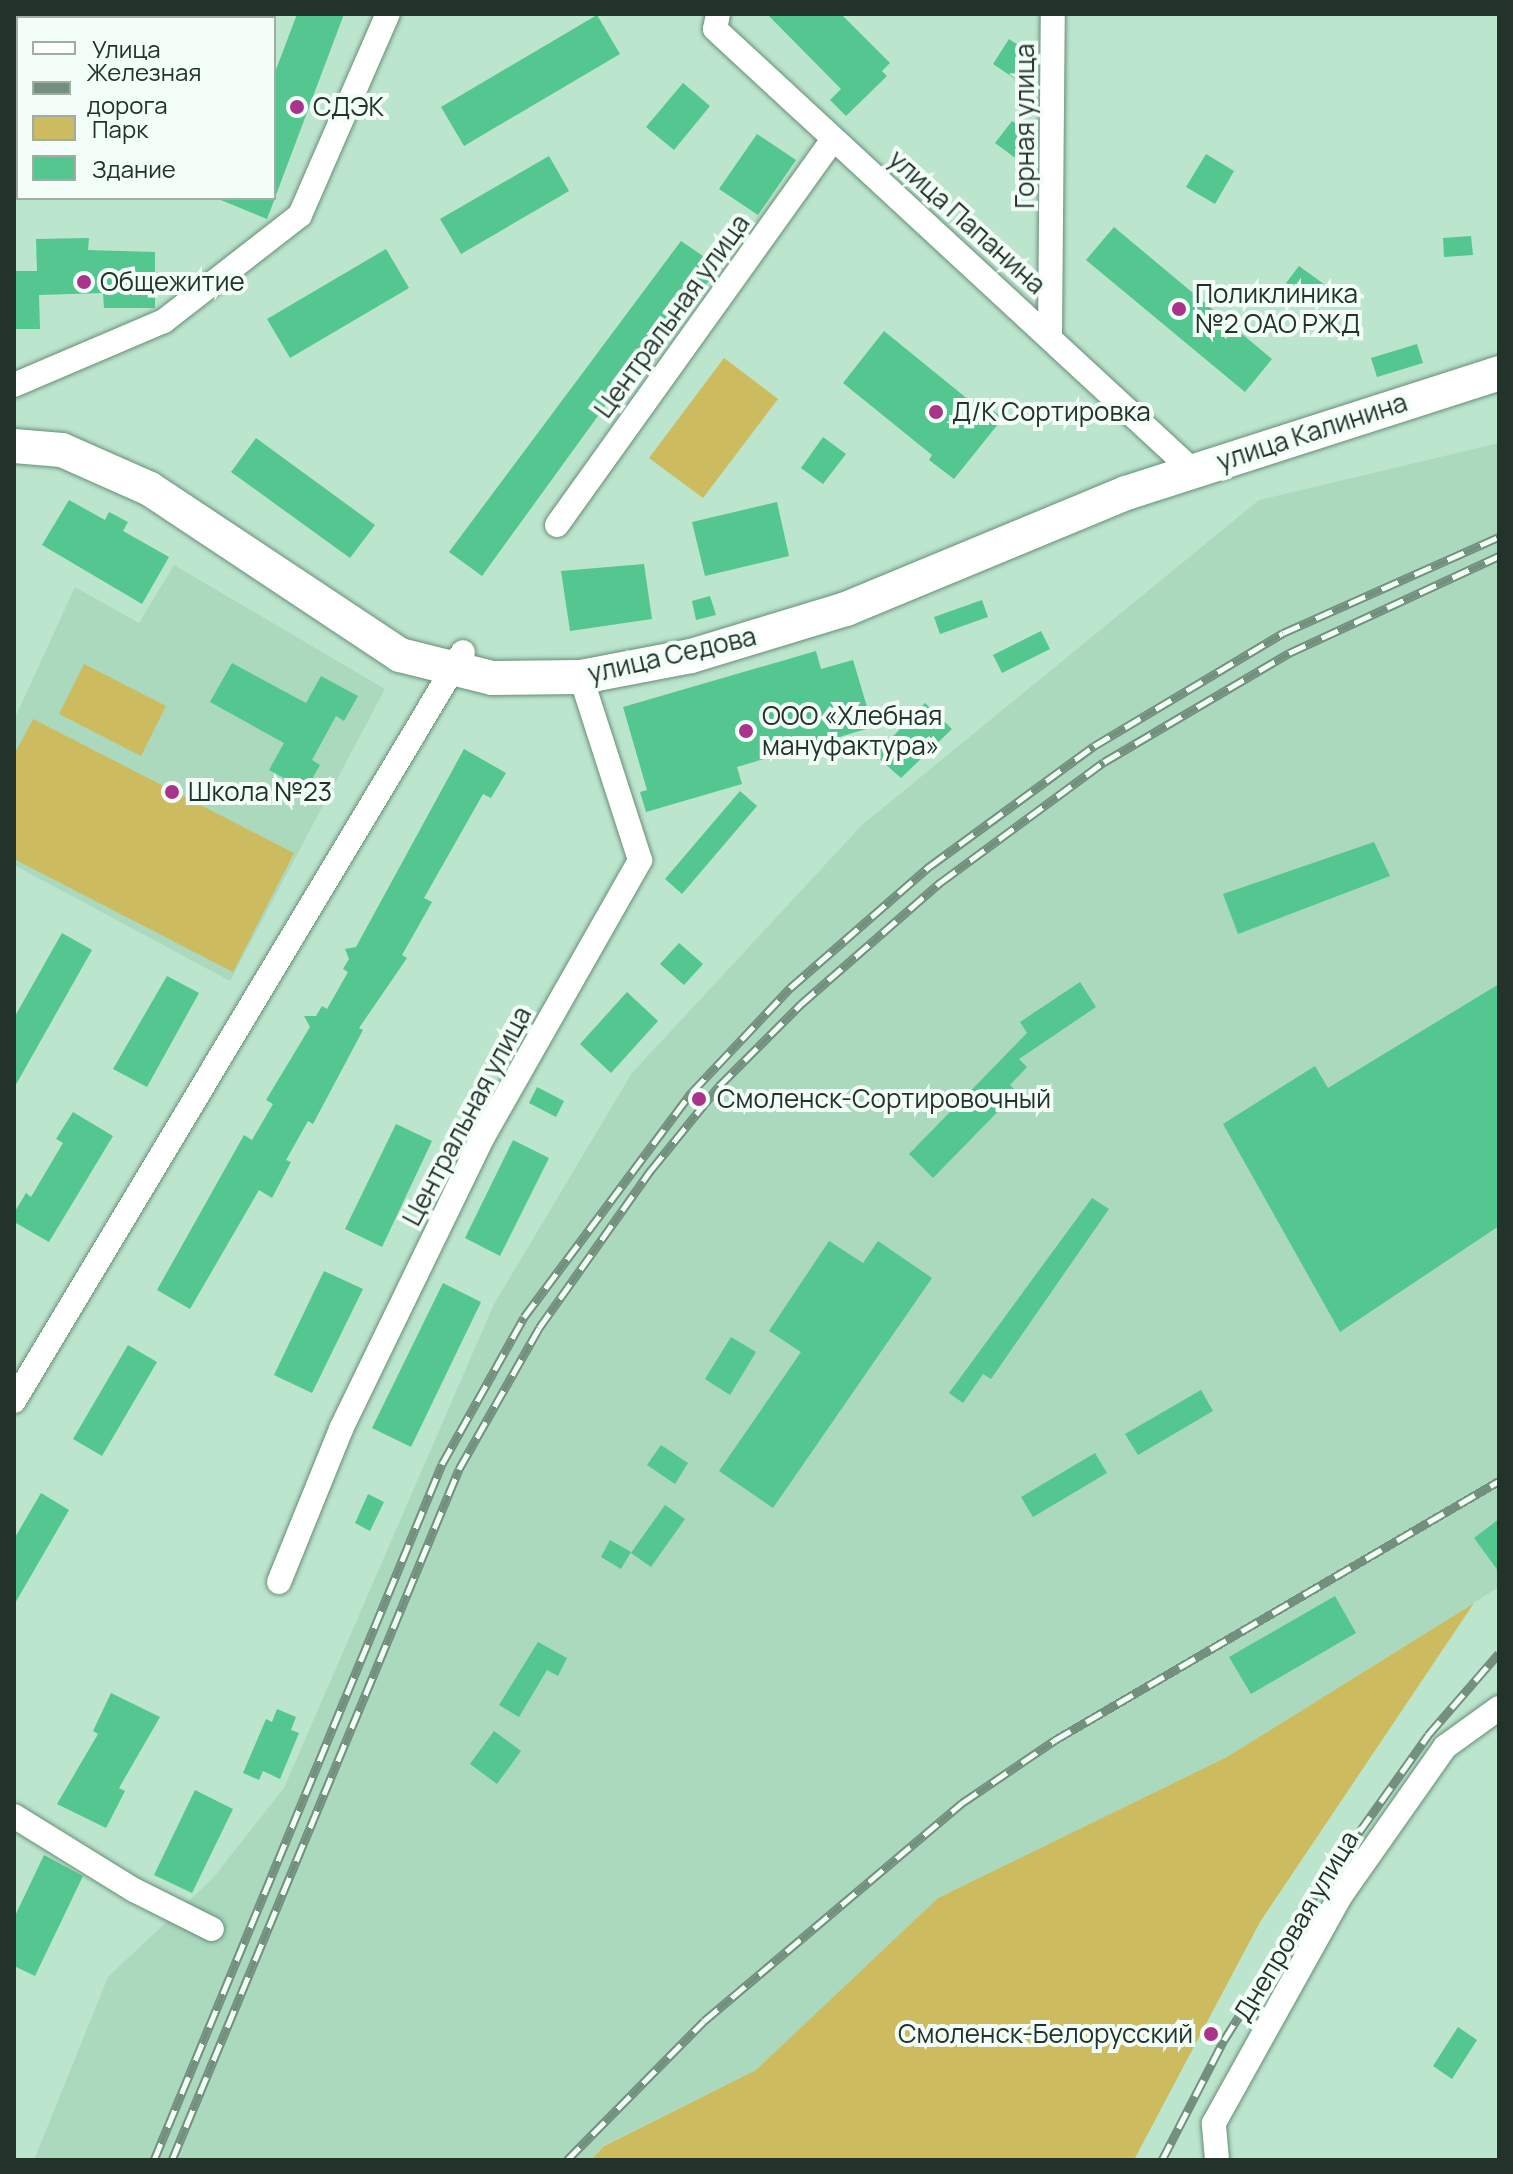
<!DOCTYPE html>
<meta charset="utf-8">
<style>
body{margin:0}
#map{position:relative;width:1513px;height:2174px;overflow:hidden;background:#bce5cd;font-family:Manrope,sans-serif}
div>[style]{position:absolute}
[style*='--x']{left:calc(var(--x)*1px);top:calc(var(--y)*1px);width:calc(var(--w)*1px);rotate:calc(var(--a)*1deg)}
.built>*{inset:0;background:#aad9be}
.green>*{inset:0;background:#ccbb5f}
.building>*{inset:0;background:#54c68f}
.roads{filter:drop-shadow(0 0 2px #678d77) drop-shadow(0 0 2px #678d77)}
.street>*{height:24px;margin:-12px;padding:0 12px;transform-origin:12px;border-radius:12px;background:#fff}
.secondary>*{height:34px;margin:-17px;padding:0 17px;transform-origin:17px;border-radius:17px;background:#fff}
.rail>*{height:9px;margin-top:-4.5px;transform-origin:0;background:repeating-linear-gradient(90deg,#f2fef7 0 18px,#73907f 0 36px);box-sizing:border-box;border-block:2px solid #73907f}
.dots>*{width:22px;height:22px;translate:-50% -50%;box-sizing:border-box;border:4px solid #f2fef7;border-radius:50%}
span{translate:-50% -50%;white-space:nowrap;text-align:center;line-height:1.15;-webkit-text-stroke:8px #f2fef7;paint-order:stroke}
.poi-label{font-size:26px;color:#23332a}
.left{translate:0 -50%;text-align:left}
.right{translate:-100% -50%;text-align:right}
.street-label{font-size:26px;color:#23332a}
.frame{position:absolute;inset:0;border:16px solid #23332a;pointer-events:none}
.legend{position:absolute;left:16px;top:16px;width:260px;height:184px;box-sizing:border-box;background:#f2fef7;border:2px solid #9fada5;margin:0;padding:10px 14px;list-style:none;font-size:24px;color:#23332a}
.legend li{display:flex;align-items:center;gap:16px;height:40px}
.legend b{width:40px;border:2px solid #9fada5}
</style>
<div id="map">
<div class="built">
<div style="clip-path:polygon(1499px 443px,1499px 1587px,1227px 1757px,938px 1898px,756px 2070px,604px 2145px,591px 2160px,34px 2160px,108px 1977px,213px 1878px,284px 1788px,494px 1304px,632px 1073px,862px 825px,1259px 500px)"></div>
<div style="clip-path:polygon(174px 565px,385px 689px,230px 981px,14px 865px,14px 720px,75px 587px,139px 623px)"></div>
</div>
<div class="green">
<div style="clip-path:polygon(724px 358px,778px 399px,703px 498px,649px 458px)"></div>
<div style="clip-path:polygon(84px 664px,166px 706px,141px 756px,59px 714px)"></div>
<div style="clip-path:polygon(33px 719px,294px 853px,233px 972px,14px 859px,14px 755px)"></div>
<div style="clip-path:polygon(1474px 1603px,1260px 1922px,1134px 2160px,591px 2160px,604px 2146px,756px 2070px,938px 1898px,1227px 1757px)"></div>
</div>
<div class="building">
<div style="clip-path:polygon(297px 14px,344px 14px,276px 195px,274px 75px)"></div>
<div style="clip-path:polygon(767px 14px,841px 14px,890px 63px,882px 71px,887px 76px,846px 116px,830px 100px,841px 89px)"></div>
<div style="clip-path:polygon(597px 15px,620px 54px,464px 146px,441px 107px)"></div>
<div style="clip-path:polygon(1009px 39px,1038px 58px,1023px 84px,993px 64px)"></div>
<div style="clip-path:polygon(683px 83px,710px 106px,674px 150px,646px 127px)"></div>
<div style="clip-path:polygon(1012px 121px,1037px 139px,1037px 157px,1029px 168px,995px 143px)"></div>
<div style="clip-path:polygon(757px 134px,796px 160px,758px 215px,719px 189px)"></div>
<div style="clip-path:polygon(1206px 154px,1234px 171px,1215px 204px,1186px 187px)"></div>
<div style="clip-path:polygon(549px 156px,569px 191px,461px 254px,440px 219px)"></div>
<div style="clip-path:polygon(216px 198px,275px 198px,267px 219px)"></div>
<div style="clip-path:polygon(1114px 227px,1272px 359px,1245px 392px,1086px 260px)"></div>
<div style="clip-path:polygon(1471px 236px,1473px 255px,1444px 257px,1443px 238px)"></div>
<div style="clip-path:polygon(89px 238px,88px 250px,155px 252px,155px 308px,104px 308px,103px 293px,39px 295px,40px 329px,14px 329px,14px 271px,37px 271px,36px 239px)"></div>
<div style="clip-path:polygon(681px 241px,719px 267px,632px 386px,624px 380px,482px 576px,449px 552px)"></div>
<div style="clip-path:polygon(386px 249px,409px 288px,290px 358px,267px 319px)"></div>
<div style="clip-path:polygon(1299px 266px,1328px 287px,1314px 305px,1286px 283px)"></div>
<div style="clip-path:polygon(884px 331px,975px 405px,979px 400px,1003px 418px,954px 479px,929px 460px,932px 455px,843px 383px)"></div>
<div style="clip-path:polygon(1417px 344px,1423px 363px,1377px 377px,1371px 358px)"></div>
<div style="clip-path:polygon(823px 437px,846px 454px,823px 484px,801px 468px)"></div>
<div style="clip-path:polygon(256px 438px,375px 525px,350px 558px,231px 472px)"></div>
<div style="clip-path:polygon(69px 500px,105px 520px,109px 512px,128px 522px,123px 531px,169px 557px,142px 604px,42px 545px)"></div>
<div style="clip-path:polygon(777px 502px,789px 556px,705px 576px,692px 522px)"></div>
<div style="clip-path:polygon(644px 564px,652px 619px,570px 631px,561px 571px)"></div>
<div style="clip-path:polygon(710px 596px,716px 615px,696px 620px,692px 601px)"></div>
<div style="clip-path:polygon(982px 600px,988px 617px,940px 634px,934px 617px)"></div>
<div style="clip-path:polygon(1041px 631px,1050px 649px,1002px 673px,993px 655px)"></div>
<div style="clip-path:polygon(816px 651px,821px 669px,853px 660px,873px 727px,737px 767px,742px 784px,646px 812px,640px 792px,647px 790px,623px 707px)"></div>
<div style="clip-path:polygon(232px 663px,306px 703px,321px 676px,358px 696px,344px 721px,336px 716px,312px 760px,320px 765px,306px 790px,269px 770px,284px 743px,210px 702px)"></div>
<div style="clip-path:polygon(925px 703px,952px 729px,901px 778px,875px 755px)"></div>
<div style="clip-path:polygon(464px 749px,506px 773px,491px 798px,483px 794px,424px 898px,432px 902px,402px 955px,407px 958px,359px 1028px,363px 1030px,313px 1124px,308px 1121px,286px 1160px,291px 1162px,272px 1198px,259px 1190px,190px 1309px,157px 1290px,244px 1135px,252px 1140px,273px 1104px,266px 1100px,310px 1027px,304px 1016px,316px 1016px,322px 1006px,327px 1009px,348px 972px,343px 969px,349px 959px,345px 949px,356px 947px)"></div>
<div style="clip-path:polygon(740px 791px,757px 806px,682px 894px,665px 879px)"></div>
<div style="clip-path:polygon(1374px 842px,1390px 876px,1238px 934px,1223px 894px)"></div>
<div style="clip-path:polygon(62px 933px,92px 950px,14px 1088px,14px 1018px)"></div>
<div style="clip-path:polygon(679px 943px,703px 964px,684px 985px,660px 964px)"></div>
<div style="clip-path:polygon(167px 976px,199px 993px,147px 1087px,113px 1069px)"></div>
<div style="clip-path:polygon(1080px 982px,1096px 1007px,1019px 1059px,1027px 1067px,1010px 1085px,1017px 1092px,933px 1178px,909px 1154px,1027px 1033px,1020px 1022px)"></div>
<div style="clip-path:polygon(1499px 984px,1499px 1226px,1340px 1332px,1223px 1124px,1315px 1066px,1328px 1088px)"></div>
<div style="clip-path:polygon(627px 992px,658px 1021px,611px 1073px,580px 1044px)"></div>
<div style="clip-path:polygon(537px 1087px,564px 1101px,556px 1117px,529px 1103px)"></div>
<div style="clip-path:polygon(73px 1112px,113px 1136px,49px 1242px,14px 1222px,14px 1213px,26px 1193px,31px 1197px,63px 1143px,56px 1139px)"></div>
<div style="clip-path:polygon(396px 1124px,432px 1141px,382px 1247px,345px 1229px)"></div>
<div style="clip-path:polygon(513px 1140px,549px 1158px,500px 1256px,465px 1238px)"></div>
<div style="clip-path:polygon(1092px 1198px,1109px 1209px,991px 1379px,983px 1374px,963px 1403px,949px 1393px)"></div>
<div style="clip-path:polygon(829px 1241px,863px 1263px,878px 1241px,932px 1278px,773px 1508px,719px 1471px,801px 1352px,769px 1331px)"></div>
<div style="clip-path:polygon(324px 1271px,363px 1289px,312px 1393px,274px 1375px)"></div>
<div style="clip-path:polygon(443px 1283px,481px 1302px,411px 1447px,372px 1428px)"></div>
<div style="clip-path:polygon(731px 1337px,756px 1352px,730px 1395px,705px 1379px)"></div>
<div style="clip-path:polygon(128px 1345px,157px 1362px,102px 1456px,73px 1439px)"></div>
<div style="clip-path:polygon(1201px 1390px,1213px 1411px,1138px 1455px,1125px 1434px)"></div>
<div style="clip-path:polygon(661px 1445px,688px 1463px,675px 1484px,647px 1465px)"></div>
<div style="clip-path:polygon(1095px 1453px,1107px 1473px,1033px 1517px,1021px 1497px)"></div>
<div style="clip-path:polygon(41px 1493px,69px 1510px,14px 1605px,14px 1539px)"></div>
<div style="clip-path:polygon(368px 1494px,384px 1502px,370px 1531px,355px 1523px)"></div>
<div style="clip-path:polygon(665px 1505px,685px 1519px,651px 1567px,631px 1553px)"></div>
<div style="clip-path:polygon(1499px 1519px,1499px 1572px,1474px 1538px)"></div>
<div style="clip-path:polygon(610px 1540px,631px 1552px,621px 1569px,601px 1557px)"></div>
<div style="clip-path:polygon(1335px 1596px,1356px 1633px,1251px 1694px,1229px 1657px)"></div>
<div style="clip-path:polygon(538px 1642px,567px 1658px,558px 1676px,547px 1670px,519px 1717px,499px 1705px)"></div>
<div style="clip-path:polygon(111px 1693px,160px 1717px,119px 1788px,125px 1791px,106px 1828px,57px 1804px,98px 1734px,93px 1731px)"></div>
<div style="clip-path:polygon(277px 1709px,296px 1717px,291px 1730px,299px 1733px,280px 1779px,263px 1771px,259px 1780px,243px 1773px,266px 1719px,272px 1722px)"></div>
<div style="clip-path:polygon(494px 1731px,521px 1751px,497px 1784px,470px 1764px)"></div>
<div style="clip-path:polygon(195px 1790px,233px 1809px,192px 1893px,154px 1875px)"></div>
<div style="clip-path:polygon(44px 1855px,83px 1876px,35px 1976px,14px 1966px,14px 1918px)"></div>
<div style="clip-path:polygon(1458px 2027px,1477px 2040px,1452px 2079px,1433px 2066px)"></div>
</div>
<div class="roads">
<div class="street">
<div style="--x:718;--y:14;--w:15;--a:101"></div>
<div style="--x:715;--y:29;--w:648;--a:42.75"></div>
<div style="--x:1050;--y:334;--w:320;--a:-89.5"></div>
<div style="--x:14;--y:385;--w:163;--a:-23.1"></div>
<div style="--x:164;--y:321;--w:172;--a:-37.9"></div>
<div style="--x:300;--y:215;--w:219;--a:-66.4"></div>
<div style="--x:557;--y:525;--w:474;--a:-54.4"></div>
<div style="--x:14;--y:1401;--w:873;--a:-59.06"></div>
<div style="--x:279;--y:1582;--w:165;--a:-67.9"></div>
<div style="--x:341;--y:1429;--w:327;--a:-64.1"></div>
<div style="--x:484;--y:1135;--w:316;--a:-60.4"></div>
<div style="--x:640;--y:860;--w:192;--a:-107.9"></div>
<div style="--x:14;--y:1816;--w:141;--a:31.7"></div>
<div style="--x:134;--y:1890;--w:87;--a:26.6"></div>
<div style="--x:1217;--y:2160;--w:37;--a:-95"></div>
<div style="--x:1214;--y:2123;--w:261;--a:-60.9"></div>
<div style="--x:1341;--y:1895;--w:181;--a:-54.9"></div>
<div style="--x:1445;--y:1747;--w:67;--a:-35.8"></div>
</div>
<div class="secondary">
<div style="--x:14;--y:446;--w:48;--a:4.8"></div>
<div style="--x:62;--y:450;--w:96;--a:23.9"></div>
<div style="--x:150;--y:489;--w:300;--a:33.6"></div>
<div style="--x:400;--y:655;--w:95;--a:14"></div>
<div style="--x:492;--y:678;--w:89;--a:-0.6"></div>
<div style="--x:581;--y:677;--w:112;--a:-10.8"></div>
<div style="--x:691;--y:656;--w:162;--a:-16.9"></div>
<div style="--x:846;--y:609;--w:303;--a:-22.5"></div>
<div style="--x:1126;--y:493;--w:392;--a:-17.8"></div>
</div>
</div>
<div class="rail">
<div style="--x:154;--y:2160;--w:753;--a:-67.52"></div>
<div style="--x:442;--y:1464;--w:168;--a:-60.8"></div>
<div style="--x:524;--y:1317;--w:281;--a:-53.3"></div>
<div style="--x:692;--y:1092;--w:143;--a:-46.7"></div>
<div style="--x:790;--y:988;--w:186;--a:-41.1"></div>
<div style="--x:930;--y:866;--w:203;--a:-36.2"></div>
<div style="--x:1094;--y:746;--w:220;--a:-30.9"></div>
<div style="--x:1283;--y:633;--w:236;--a:-24"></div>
<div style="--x:172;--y:2160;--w:748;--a:-67.44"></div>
<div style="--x:459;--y:1469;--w:162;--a:-60.4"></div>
<div style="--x:539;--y:1328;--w:194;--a:-54.7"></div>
<div style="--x:651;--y:1170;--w:108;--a:-51"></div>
<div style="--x:719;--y:1086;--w:116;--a:-45"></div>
<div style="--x:801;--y:1004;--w:186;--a:-41.1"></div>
<div style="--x:941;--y:882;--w:202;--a:-36.4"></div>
<div style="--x:1104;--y:762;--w:215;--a:-30.5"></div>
<div style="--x:1289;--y:653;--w:231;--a:-24.8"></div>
<div style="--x:567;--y:2160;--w:195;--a:-45.4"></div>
<div style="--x:704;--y:2021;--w:338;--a:-40.2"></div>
<div style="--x:962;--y:1803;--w:112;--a:-34.1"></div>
<div style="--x:1055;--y:1740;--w:514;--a:-30.26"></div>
<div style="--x:1162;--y:2160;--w:135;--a:-62.7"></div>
<div style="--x:1224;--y:2040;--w:177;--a:-57.9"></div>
<div style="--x:1318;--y:1890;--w:190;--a:-54.6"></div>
<div style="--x:1428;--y:1735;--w:108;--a:-49.1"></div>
</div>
<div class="dots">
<div style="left:297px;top:107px;background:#aa348c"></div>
<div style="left:84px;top:282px;background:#aa348c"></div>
<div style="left:1179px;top:309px;background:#aa348c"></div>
<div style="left:936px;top:412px;background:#aa348c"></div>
<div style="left:746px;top:731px;background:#aa348c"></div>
<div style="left:172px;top:792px;background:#aa348c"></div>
<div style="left:699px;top:1099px;background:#aa348c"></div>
<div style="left:1211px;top:2034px;background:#aa348c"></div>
</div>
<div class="poi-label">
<span class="left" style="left:313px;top:107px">СДЭК</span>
<span class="left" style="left:100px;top:282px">Общежитие</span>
<span class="left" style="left:1195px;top:309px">Поликлиника<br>№2 ОАО РЖД</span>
<span class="left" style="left:952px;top:412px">Д/К Сортировка</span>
<span class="left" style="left:762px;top:731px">ООО «Хлебная<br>мануфактура»</span>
<span class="left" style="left:188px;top:792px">Школа №23</span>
<span class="left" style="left:717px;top:1099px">Смоленск-Сортировочный</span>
<span class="right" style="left:1193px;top:2034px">Смоленск-Белорусский</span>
</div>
<div class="street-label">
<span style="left:1025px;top:126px;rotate:-90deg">Горная улица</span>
<span style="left:967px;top:222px;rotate:42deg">улица Папанина</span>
<span style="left:672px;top:316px;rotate:-54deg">Центральная улица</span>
<span style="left:1312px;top:432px;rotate:-18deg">улица Калинина</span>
<span style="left:672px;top:655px;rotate:-13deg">улица Седова</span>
<span style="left:467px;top:1116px;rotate:-62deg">Центральная улица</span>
<span style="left:1296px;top:1926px;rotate:-59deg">Днепровая улица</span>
</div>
<div class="frame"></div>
<ul class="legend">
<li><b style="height:10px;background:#fff"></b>Улица</li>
<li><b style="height:10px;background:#73907f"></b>Железная дорога</li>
<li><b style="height:22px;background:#ccbb5f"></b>Парк</li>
<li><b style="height:22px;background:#54c68f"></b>Здание</li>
</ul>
</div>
